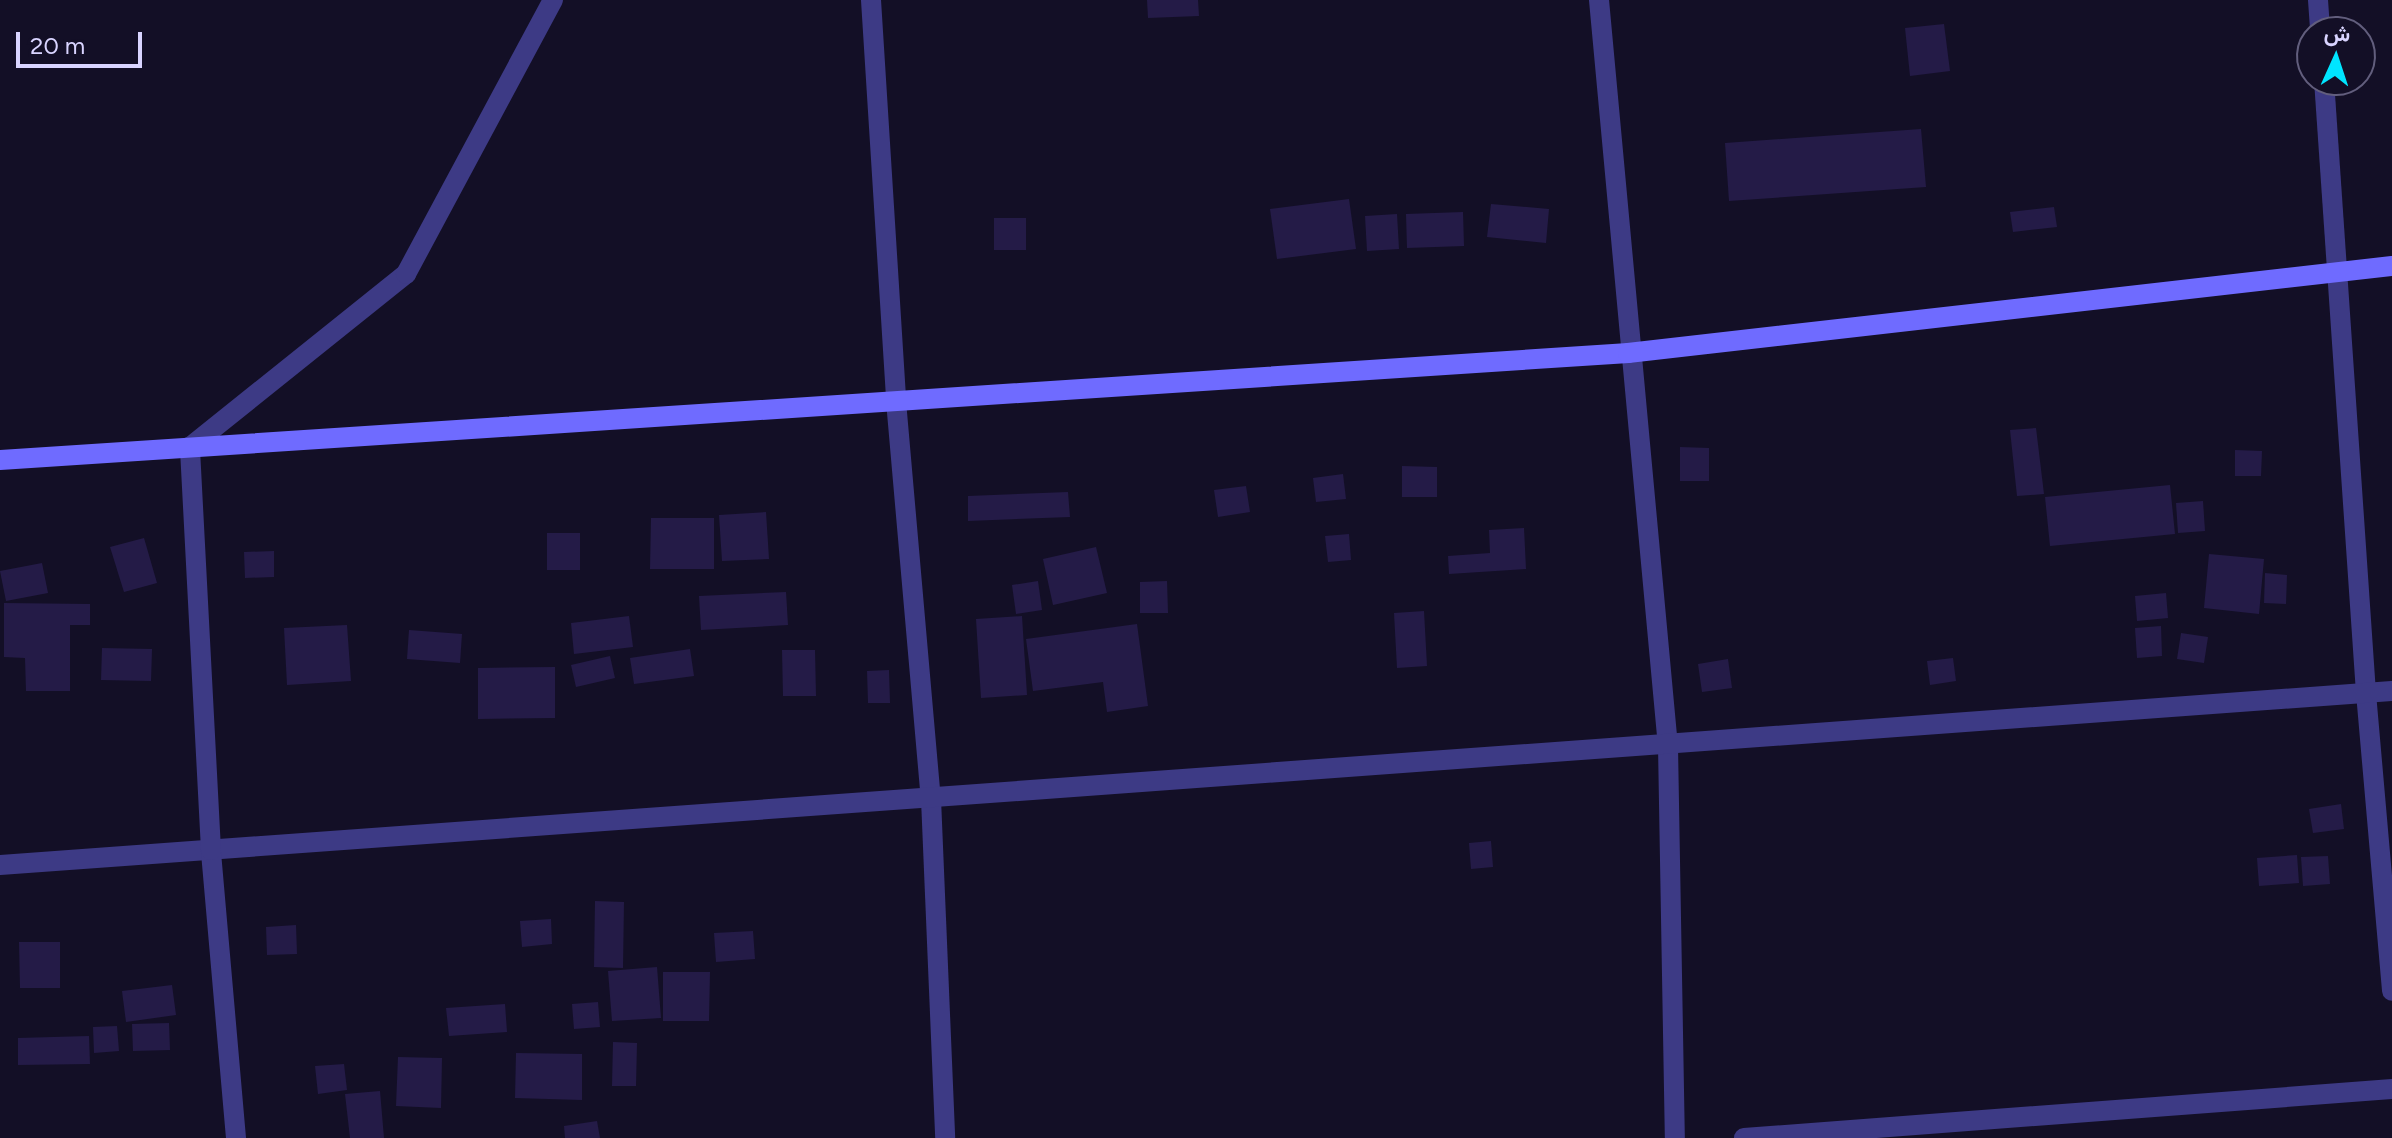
<!DOCTYPE html>
<meta charset="utf-8">
<style>
body{margin:0}
#map{position:relative;width:2392px;height:1138px;overflow:hidden;background:#130f26;font-family:Figtree,Vazirmatn,sans-serif}
div>[style]{position:absolute}
[style*='--x']{left:calc(var(--x)*1px);top:calc(var(--y)*1px);width:calc(var(--w)*1px);rotate:calc(var(--a)*1deg)}
.building>*{inset:0;background:#241b47}
.street>*{height:20px;margin:-10px;padding:0 10px;transform-origin:10px;border-radius:10px;background:#3d3a85}
.secondary>*{height:20px;margin:-10px;padding:0 10px;transform-origin:10px;border-radius:10px;background:#6f6bff}
span{translate:-50% -50%;white-space:nowrap;text-align:center;line-height:1.15;-webkit-text-stroke:6px #130f26;paint-order:stroke}
.north{position:absolute;left:2296px;top:16px;width:80px;height:80px;box-sizing:border-box;background:#130f26;border:2px solid #625e7d;border-radius:50%;rotate:3deg;font-size:22px;font-weight:700;line-height:32px;text-align:center;color:#d9d4ff}
.north::after{content:'';display:block;margin:auto;width:28px;height:36px;background:#00e5ff;clip-path:polygon(50% 0,100% 100%,50% 72%,0 100%)}
.scale{position:absolute;left:16px;top:32px;width:126px;height:36px;box-sizing:border-box;border:4px solid #d9d4ff;border-top:0;padding-left:10px;font-size:24px;line-height:28px;white-space:nowrap;color:#d9d4ff;-webkit-text-stroke:6px #130f26;paint-order:stroke}
</style>
<div id="map">
<div class="building">
<div style="clip-path:polygon(1147px 0,1198px 0,1199px 16px,1148px 18px)"></div>
<div style="clip-path:polygon(1944px 24px,1950px 71px,1910px 76px,1905px 28px)"></div>
<div style="clip-path:polygon(1921px 129px,1926px 187px,1729px 201px,1725px 143px)"></div>
<div style="clip-path:polygon(1349px 199px,1356px 249px,1277px 259px,1270px 209px)"></div>
<div style="clip-path:polygon(1491px 204px,1549px 209px,1546px 243px,1487px 237px)"></div>
<div style="clip-path:polygon(2054px 207px,2057px 227px,2013px 232px,2010px 212px)"></div>
<div style="clip-path:polygon(1463px 212px,1464px 246px,1407px 248px,1406px 214px)"></div>
<div style="clip-path:polygon(1397px 214px,1399px 249px,1367px 251px,1365px 216px)"></div>
<div style="clip-path:polygon(994px 218px,1026px 218px,1026px 250px,994px 250px)"></div>
<div style="clip-path:polygon(2036px 428px,2044px 494px,2017px 496px,2010px 430px)"></div>
<div style="clip-path:polygon(1680px 447px,1709px 448px,1709px 481px,1680px 481px)"></div>
<div style="clip-path:polygon(2235px 450px,2262px 451px,2261px 476px,2235px 476px)"></div>
<div style="clip-path:polygon(1402px 466px,1437px 467px,1437px 497px,1402px 497px)"></div>
<div style="clip-path:polygon(1343px 474px,1346px 499px,1316px 502px,1313px 478px)"></div>
<div style="clip-path:polygon(2170px 485px,2175px 534px,2050px 546px,2045px 497px)"></div>
<div style="clip-path:polygon(1246px 486px,1250px 512px,1218px 517px,1214px 490px)"></div>
<div style="clip-path:polygon(1068px 492px,1070px 517px,968px 521px,968px 496px)"></div>
<div style="clip-path:polygon(2203px 501px,2205px 531px,2178px 533px,2176px 503px)"></div>
<div style="clip-path:polygon(766px 512px,769px 559px,722px 561px,719px 515px)"></div>
<div style="clip-path:polygon(651px 518px,714px 518px,714px 569px,650px 569px)"></div>
<div style="clip-path:polygon(1524px 528px,1526px 569px,1449px 574px,1448px 556px,1490px 553px,1489px 530px)"></div>
<div style="clip-path:polygon(547px 533px,580px 533px,580px 570px,547px 570px)"></div>
<div style="clip-path:polygon(1349px 534px,1351px 560px,1328px 562px,1325px 536px)"></div>
<div style="clip-path:polygon(144px 538px,157px 583px,124px 592px,110px 547px)"></div>
<div style="clip-path:polygon(1096px 547px,1107px 593px,1053px 605px,1043px 559px)"></div>
<div style="clip-path:polygon(274px 551px,274px 577px,245px 578px,244px 552px)"></div>
<div style="clip-path:polygon(2209px 554px,2264px 559px,2259px 614px,2204px 608px)"></div>
<div style="clip-path:polygon(42px 563px,48px 593px,6px 601px,0 571px)"></div>
<div style="clip-path:polygon(2265px 573px,2287px 575px,2286px 604px,2264px 603px)"></div>
<div style="clip-path:polygon(1038px 581px,1042px 610px,1016px 614px,1012px 585px)"></div>
<div style="clip-path:polygon(1167px 581px,1168px 613px,1140px 613px,1140px 582px)"></div>
<div style="clip-path:polygon(786px 592px,788px 625px,701px 630px,699px 596px)"></div>
<div style="clip-path:polygon(2166px 593px,2168px 618px,2137px 621px,2135px 596px)"></div>
<div style="clip-path:polygon(4px 603px,90px 604px,90px 625px,70px 625px,70px 691px,26px 691px,25px 658px,4px 657px)"></div>
<div style="clip-path:polygon(1424px 611px,1427px 666px,1397px 668px,1394px 613px)"></div>
<div style="clip-path:polygon(629px 616px,633px 647px,574px 654px,571px 623px)"></div>
<div style="clip-path:polygon(1022px 616px,1027px 695px,981px 698px,976px 619px)"></div>
<div style="clip-path:polygon(1137px 624px,1148px 706px,1107px 712px,1103px 682px,1033px 691px,1026px 639px)"></div>
<div style="clip-path:polygon(347px 625px,351px 681px,287px 685px,284px 628px)"></div>
<div style="clip-path:polygon(2161px 626px,2162px 656px,2137px 658px,2135px 628px)"></div>
<div style="clip-path:polygon(409px 630px,462px 634px,460px 663px,407px 659px)"></div>
<div style="clip-path:polygon(2181px 633px,2208px 637px,2204px 663px,2177px 659px)"></div>
<div style="clip-path:polygon(102px 648px,152px 649px,151px 681px,101px 680px)"></div>
<div style="clip-path:polygon(690px 649px,694px 676px,634px 684px,630px 658px)"></div>
<div style="clip-path:polygon(782px 650px,815px 650px,816px 696px,783px 696px)"></div>
<div style="clip-path:polygon(610px 656px,615px 678px,576px 687px,571px 665px)"></div>
<div style="clip-path:polygon(1953px 658px,1956px 681px,1930px 685px,1927px 661px)"></div>
<div style="clip-path:polygon(1728px 659px,1732px 688px,1702px 692px,1698px 664px)"></div>
<div style="clip-path:polygon(555px 667px,555px 718px,478px 719px,478px 668px)"></div>
<div style="clip-path:polygon(889px 670px,890px 703px,868px 703px,867px 671px)"></div>
<div style="clip-path:polygon(2341px 804px,2344px 829px,2313px 833px,2309px 809px)"></div>
<div style="clip-path:polygon(1491px 841px,1493px 867px,1471px 869px,1469px 843px)"></div>
<div style="clip-path:polygon(2297px 855px,2299px 883px,2259px 886px,2257px 858px)"></div>
<div style="clip-path:polygon(2328px 856px,2330px 884px,2303px 886px,2301px 857px)"></div>
<div style="clip-path:polygon(595px 901px,624px 902px,623px 968px,594px 967px)"></div>
<div style="clip-path:polygon(551px 919px,552px 944px,522px 947px,520px 921px)"></div>
<div style="clip-path:polygon(296px 925px,297px 954px,267px 955px,266px 927px)"></div>
<div style="clip-path:polygon(753px 931px,755px 959px,716px 962px,714px 933px)"></div>
<div style="clip-path:polygon(19px 942px,60px 942px,60px 988px,20px 988px)"></div>
<div style="clip-path:polygon(657px 967px,661px 1018px,612px 1021px,608px 971px)"></div>
<div style="clip-path:polygon(663px 972px,710px 972px,709px 1021px,663px 1021px)"></div>
<div style="clip-path:polygon(172px 985px,176px 1015px,126px 1022px,122px 991px)"></div>
<div style="clip-path:polygon(598px 1002px,600px 1027px,574px 1029px,572px 1004px)"></div>
<div style="clip-path:polygon(505px 1004px,507px 1032px,449px 1036px,446px 1008px)"></div>
<div style="clip-path:polygon(169px 1023px,170px 1050px,133px 1051px,132px 1024px)"></div>
<div style="clip-path:polygon(117px 1026px,119px 1051px,94px 1053px,93px 1027px)"></div>
<div style="clip-path:polygon(89px 1036px,90px 1064px,18px 1065px,18px 1038px)"></div>
<div style="clip-path:polygon(613px 1042px,637px 1043px,636px 1086px,612px 1086px)"></div>
<div style="clip-path:polygon(516px 1053px,582px 1054px,582px 1100px,515px 1098px)"></div>
<div style="clip-path:polygon(398px 1057px,442px 1058px,441px 1108px,396px 1106px)"></div>
<div style="clip-path:polygon(344px 1064px,347px 1090px,318px 1094px,315px 1066px)"></div>
<div style="clip-path:polygon(380px 1091px,384px 1138px,350px 1138px,345px 1094px)"></div>
<div style="clip-path:polygon(597px 1121px,600px 1138px,565px 1138px,564px 1126px)"></div>
</div>
<div class="street">
<div style="--x:871;--y:0;--w:402;--a:86.4"></div>
<div style="--x:896;--y:401;--w:400;--a:85"></div>
<div style="--x:931;--y:799;--w:339;--a:87.6"></div>
<div style="--x:1599;--y:0;--w:749;--a:84.72"></div>
<div style="--x:1668;--y:746;--w:392;--a:89"></div>
<div style="--x:2318;--y:0;--w:32;--a:86"></div>
<div style="--x:2324;--y:80;--w:614;--a:86.08"></div>
<div style="--x:2366;--y:693;--w:299;--a:85"></div>
<div style="--x:0;--y:865;--w:2398;--a:-4.16"></div>
<div style="--x:236;--y:1138;--w:289;--a:-95"></div>
<div style="--x:211;--y:850;--w:404;--a:-93"></div>
<div style="--x:190;--y:447;--w:277;--a:-38.7"></div>
<div style="--x:406;--y:274;--w:311;--a:-61.8"></div>
<div style="--x:1744;--y:1138;--w:650;--a:-4.32"></div>
</div>
<div class="secondary">
<div style="--x:0;--y:460;--w:1632;--a:-3.76"></div>
<div style="--x:1628;--y:353;--w:769;--a:-6.5"></div>
</div>
<div class="north">ش</div>
<div class="scale">20 m</div>
</div>
